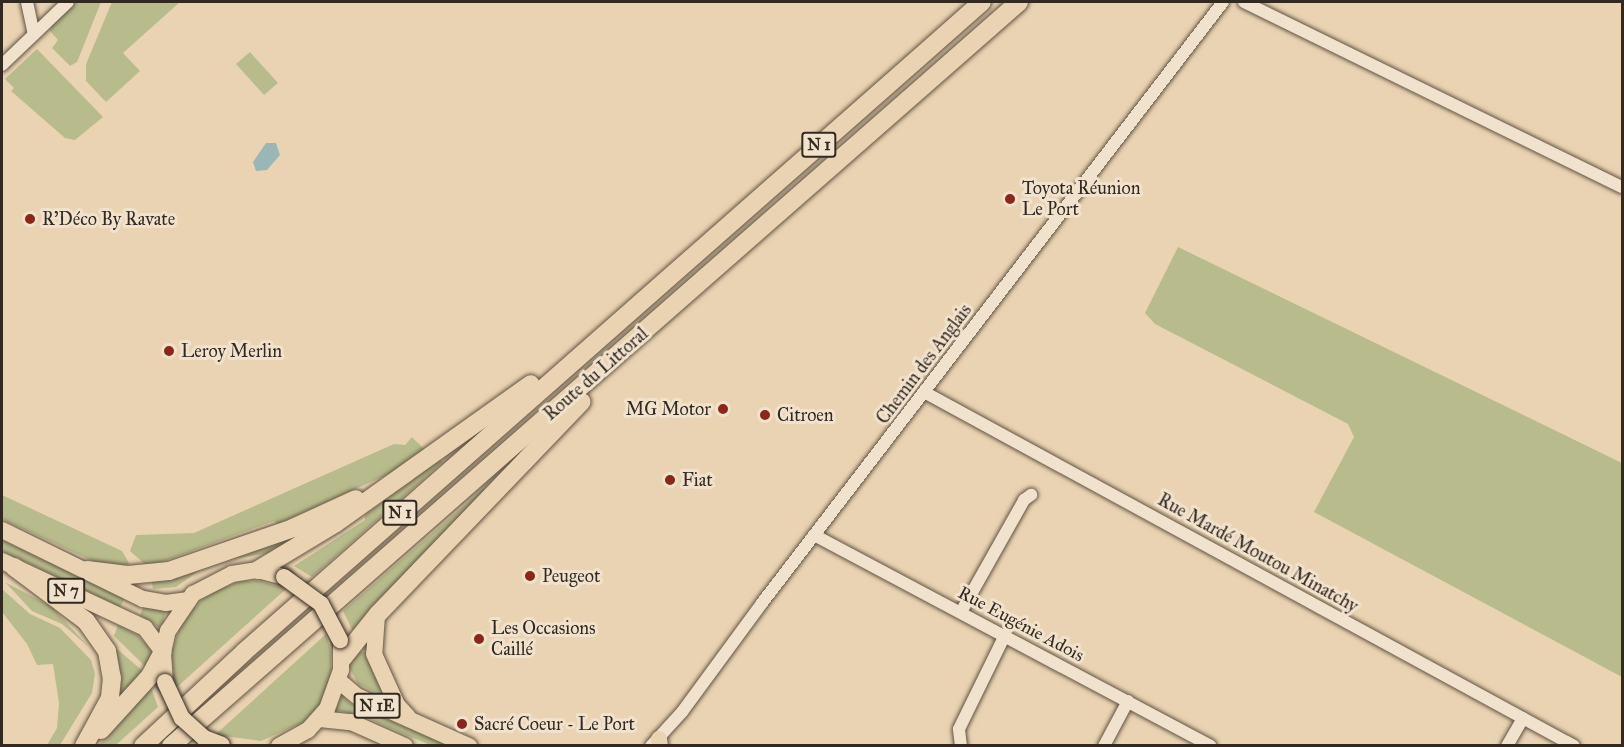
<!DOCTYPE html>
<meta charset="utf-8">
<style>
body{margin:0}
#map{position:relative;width:1624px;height:747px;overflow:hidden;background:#ead3b2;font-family:"IM FELL Great Primer",serif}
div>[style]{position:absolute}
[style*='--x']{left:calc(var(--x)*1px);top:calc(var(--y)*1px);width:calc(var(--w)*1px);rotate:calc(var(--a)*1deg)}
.green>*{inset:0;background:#b8bc8c}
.water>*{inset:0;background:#9bb6b6}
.roads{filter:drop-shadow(0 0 2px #605444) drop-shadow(0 0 2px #605444)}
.minor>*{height:12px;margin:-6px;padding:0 6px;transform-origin:6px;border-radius:6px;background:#f1e2cd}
.major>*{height:16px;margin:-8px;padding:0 8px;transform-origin:8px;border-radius:8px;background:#ead3b2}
.highway>*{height:18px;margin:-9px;padding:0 9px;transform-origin:9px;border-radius:9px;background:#ead3b2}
.bridges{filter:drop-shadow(0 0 2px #322920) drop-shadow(0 0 2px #322920)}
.major-bridge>*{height:16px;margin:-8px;padding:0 8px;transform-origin:8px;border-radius:8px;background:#ead3b2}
.dots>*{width:16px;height:16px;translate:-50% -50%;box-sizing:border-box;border:3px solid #f1e2cd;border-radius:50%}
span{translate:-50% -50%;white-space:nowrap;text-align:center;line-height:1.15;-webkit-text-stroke:6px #f1e2cd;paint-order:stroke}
.shield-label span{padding:2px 4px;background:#f1e2cd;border:2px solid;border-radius:4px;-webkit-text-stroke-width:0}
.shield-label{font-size:16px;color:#322920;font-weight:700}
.poi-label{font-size:18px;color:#322920}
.left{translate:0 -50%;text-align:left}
.right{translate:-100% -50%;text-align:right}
.street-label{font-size:18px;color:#322920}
.frame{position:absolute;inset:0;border:3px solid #322920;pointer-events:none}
</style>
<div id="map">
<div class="green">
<div style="clip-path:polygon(73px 2px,101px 2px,77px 62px,70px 66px,52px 48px,58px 40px,50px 31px,53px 20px)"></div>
<div style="clip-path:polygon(112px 2px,180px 2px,123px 53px,140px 71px,106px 102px,86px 81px,86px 64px)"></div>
<div style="clip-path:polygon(37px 49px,103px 117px,75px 140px,65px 138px,11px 91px,14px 88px,5px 79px)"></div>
<div style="clip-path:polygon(250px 52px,278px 83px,264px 95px,236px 64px)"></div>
<div style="clip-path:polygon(1178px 247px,1622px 463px,1622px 677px,1314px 512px,1354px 437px,1348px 424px,1155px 324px,1145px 313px)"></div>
<div style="clip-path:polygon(412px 437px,427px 452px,395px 471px,278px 524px,274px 521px,148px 567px,130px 551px,136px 535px,194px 533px,394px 444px,405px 445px)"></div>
<div style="clip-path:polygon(440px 460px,443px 462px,312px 577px,294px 566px,365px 520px,365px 515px)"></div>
<div style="clip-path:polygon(484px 488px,487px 491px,354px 633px,343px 611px)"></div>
<div style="clip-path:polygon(2px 495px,122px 551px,129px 563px,124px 568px,101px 565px,2px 519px)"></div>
<div style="clip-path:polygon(314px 530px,277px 552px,232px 559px,200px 570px,176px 587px,153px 589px,151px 577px)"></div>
<div style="clip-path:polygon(2px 540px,125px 598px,120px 607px,2px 551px)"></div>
<div style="clip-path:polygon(241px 581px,261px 581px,286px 589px,176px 688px,171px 654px,182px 620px,208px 594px)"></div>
<div style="clip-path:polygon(5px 582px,52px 607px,89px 647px,62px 624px,32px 611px)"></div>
<div style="clip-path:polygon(2px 589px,30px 614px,60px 628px,91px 660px,95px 674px,92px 693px,60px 745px,47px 745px,57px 728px,59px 703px,53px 664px,37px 665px,27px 644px,2px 612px)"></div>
<div style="clip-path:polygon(144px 606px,166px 611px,161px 629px,140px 615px)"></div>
<div style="clip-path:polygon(118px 625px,137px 635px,149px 647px,153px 656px,149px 670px,114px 636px)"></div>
<div style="clip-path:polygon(326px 634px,331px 652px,331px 676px,323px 701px,304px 722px,261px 741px,215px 735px)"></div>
<div style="clip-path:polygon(110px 643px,145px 673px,118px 707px)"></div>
<div style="clip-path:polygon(351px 652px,369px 652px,389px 699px,358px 684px,348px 665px)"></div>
<div style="clip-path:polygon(150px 685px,158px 707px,116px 745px,98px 746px)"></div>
<div style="clip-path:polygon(342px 695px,349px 703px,447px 745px,430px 745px,360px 715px,334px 710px)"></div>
</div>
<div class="water">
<div style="clip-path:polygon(266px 143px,276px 143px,280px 155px,267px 170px,256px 171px,253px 162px)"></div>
</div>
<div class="roads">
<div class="minor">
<div style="--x:27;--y:2;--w:33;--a:78"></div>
<div style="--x:1244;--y:2;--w:421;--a:26.1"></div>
<div style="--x:2;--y:65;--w:91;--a:-43.7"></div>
<div style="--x:924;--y:392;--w:740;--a:28.57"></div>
<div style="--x:814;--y:535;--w:449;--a:28"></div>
<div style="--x:961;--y:612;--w:129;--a:-60.6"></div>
<div style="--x:1024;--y:500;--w:9;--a:-36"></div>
<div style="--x:651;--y:746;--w:46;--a:-47.6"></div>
<div style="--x:682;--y:712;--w:135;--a:-53.7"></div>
<div style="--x:762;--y:603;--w:757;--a:-52.51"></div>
<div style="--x:961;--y:746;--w:17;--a:-97"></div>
<div style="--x:959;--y:729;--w:105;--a:-63.9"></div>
<div style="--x:1104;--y:746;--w:51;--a:-61.9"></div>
<div style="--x:1507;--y:746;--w:32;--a:-60"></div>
</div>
<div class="major">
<div style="--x:2;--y:530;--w:157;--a:26.1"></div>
<div style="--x:143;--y:599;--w:23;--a:10"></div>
<div style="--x:166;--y:603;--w:21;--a:-8"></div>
<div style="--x:2;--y:561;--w:158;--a:25.1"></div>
<div style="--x:145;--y:628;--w:30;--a:53"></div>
<div style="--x:377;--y:615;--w:39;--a:94"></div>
<div style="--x:374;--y:654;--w:56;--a:65.7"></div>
<div style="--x:397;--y:705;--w:16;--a:47"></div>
<div style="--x:339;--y:681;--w:23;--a:40"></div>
<div style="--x:357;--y:696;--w:123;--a:24.1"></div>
<div style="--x:165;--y:682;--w:30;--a:-94"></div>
<div style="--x:163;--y:652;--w:22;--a:-77"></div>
<div style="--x:168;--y:631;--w:45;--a:-56"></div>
<div style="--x:193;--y:594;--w:44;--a:-27.1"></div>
<div style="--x:232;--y:574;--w:26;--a:-9"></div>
<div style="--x:258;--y:570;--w:27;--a:15"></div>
<div style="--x:320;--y:719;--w:31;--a:6"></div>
<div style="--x:351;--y:722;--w:59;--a:24"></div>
<div style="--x:659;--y:739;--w:7;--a:82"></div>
<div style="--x:279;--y:746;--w:33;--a:-29"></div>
<div style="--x:308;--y:730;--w:28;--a:-48"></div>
<div style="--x:327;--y:709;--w:41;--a:-70.3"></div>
<div style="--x:341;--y:670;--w:24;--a:-90"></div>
</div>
<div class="highway">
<div style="--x:14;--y:567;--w:90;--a:36.9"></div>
<div style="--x:86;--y:621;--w:37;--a:55"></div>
<div style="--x:107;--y:651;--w:27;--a:80"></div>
<div style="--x:112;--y:678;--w:20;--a:96"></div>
<div style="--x:110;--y:698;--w:55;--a:118.4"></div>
<div style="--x:87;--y:570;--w:41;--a:7"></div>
<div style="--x:128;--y:575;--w:41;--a:-5.6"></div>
<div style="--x:169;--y:571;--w:131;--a:-19.1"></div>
<div style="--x:293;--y:528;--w:69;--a:-24.7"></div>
<div style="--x:258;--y:570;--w:91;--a:-31.1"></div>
<div style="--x:336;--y:523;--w:239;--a:-35.5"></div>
<div style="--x:342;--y:659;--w:58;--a:-51.3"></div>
<div style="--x:378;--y:614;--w:294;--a:-46.2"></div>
<div style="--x:101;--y:730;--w:73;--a:-47.8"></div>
<div style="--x:150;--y:676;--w:27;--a:-62"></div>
<div style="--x:143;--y:746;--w:138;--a:-42.9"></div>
<div style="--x:244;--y:652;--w:983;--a:-41.37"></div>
<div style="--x:171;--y:746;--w:1128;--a:-41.26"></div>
</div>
</div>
<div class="bridges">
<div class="major-bridge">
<div style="--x:284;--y:577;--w:46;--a:36.1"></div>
<div style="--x:321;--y:604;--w:41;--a:62.2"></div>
<div style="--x:165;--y:682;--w:40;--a:65"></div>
<div style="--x:182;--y:718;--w:30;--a:42"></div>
<div style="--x:204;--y:738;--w:19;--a:21"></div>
</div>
</div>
<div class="dots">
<div style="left:1010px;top:199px;background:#8f2418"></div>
<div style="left:30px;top:219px;background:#8f2418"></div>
<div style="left:169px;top:351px;background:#8f2418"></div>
<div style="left:723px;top:409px;background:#8f2418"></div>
<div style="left:765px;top:415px;background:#8f2418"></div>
<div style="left:670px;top:480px;background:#8f2418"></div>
<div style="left:530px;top:576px;background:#8f2418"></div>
<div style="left:479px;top:639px;background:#8f2418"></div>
<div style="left:462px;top:724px;background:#8f2418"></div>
</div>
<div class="shield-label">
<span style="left:819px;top:145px">N 1</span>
<span style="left:400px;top:513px">N 1</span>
<span style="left:66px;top:591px">N 7</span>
<span style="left:377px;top:706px">N 1E</span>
</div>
<div class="poi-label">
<span class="left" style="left:1022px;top:199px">Toyota Réunion<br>Le Port</span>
<span class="left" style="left:42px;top:219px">R’Déco By Ravate</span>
<span class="left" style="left:181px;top:351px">Leroy Merlin</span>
<span class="right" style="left:711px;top:409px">MG Motor</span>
<span class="left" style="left:777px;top:415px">Citroen</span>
<span class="left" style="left:682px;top:480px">Fiat</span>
<span class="left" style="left:542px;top:576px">Peugeot</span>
<span class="left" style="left:491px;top:639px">Les Occasions<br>Caillé</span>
<span class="left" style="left:474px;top:724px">Sacré Coeur - Le Port</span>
</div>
<div class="street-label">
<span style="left:924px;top:364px;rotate:-53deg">Chemin des Anglais</span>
<span style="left:596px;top:374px;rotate:-41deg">Route du Littoral</span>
<span style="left:1258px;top:553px;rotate:29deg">Rue Mardé Moutou Minatchy</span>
<span style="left:1021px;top:624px;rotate:28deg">Rue Eugénie Adois</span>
</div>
<div class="frame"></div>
</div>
